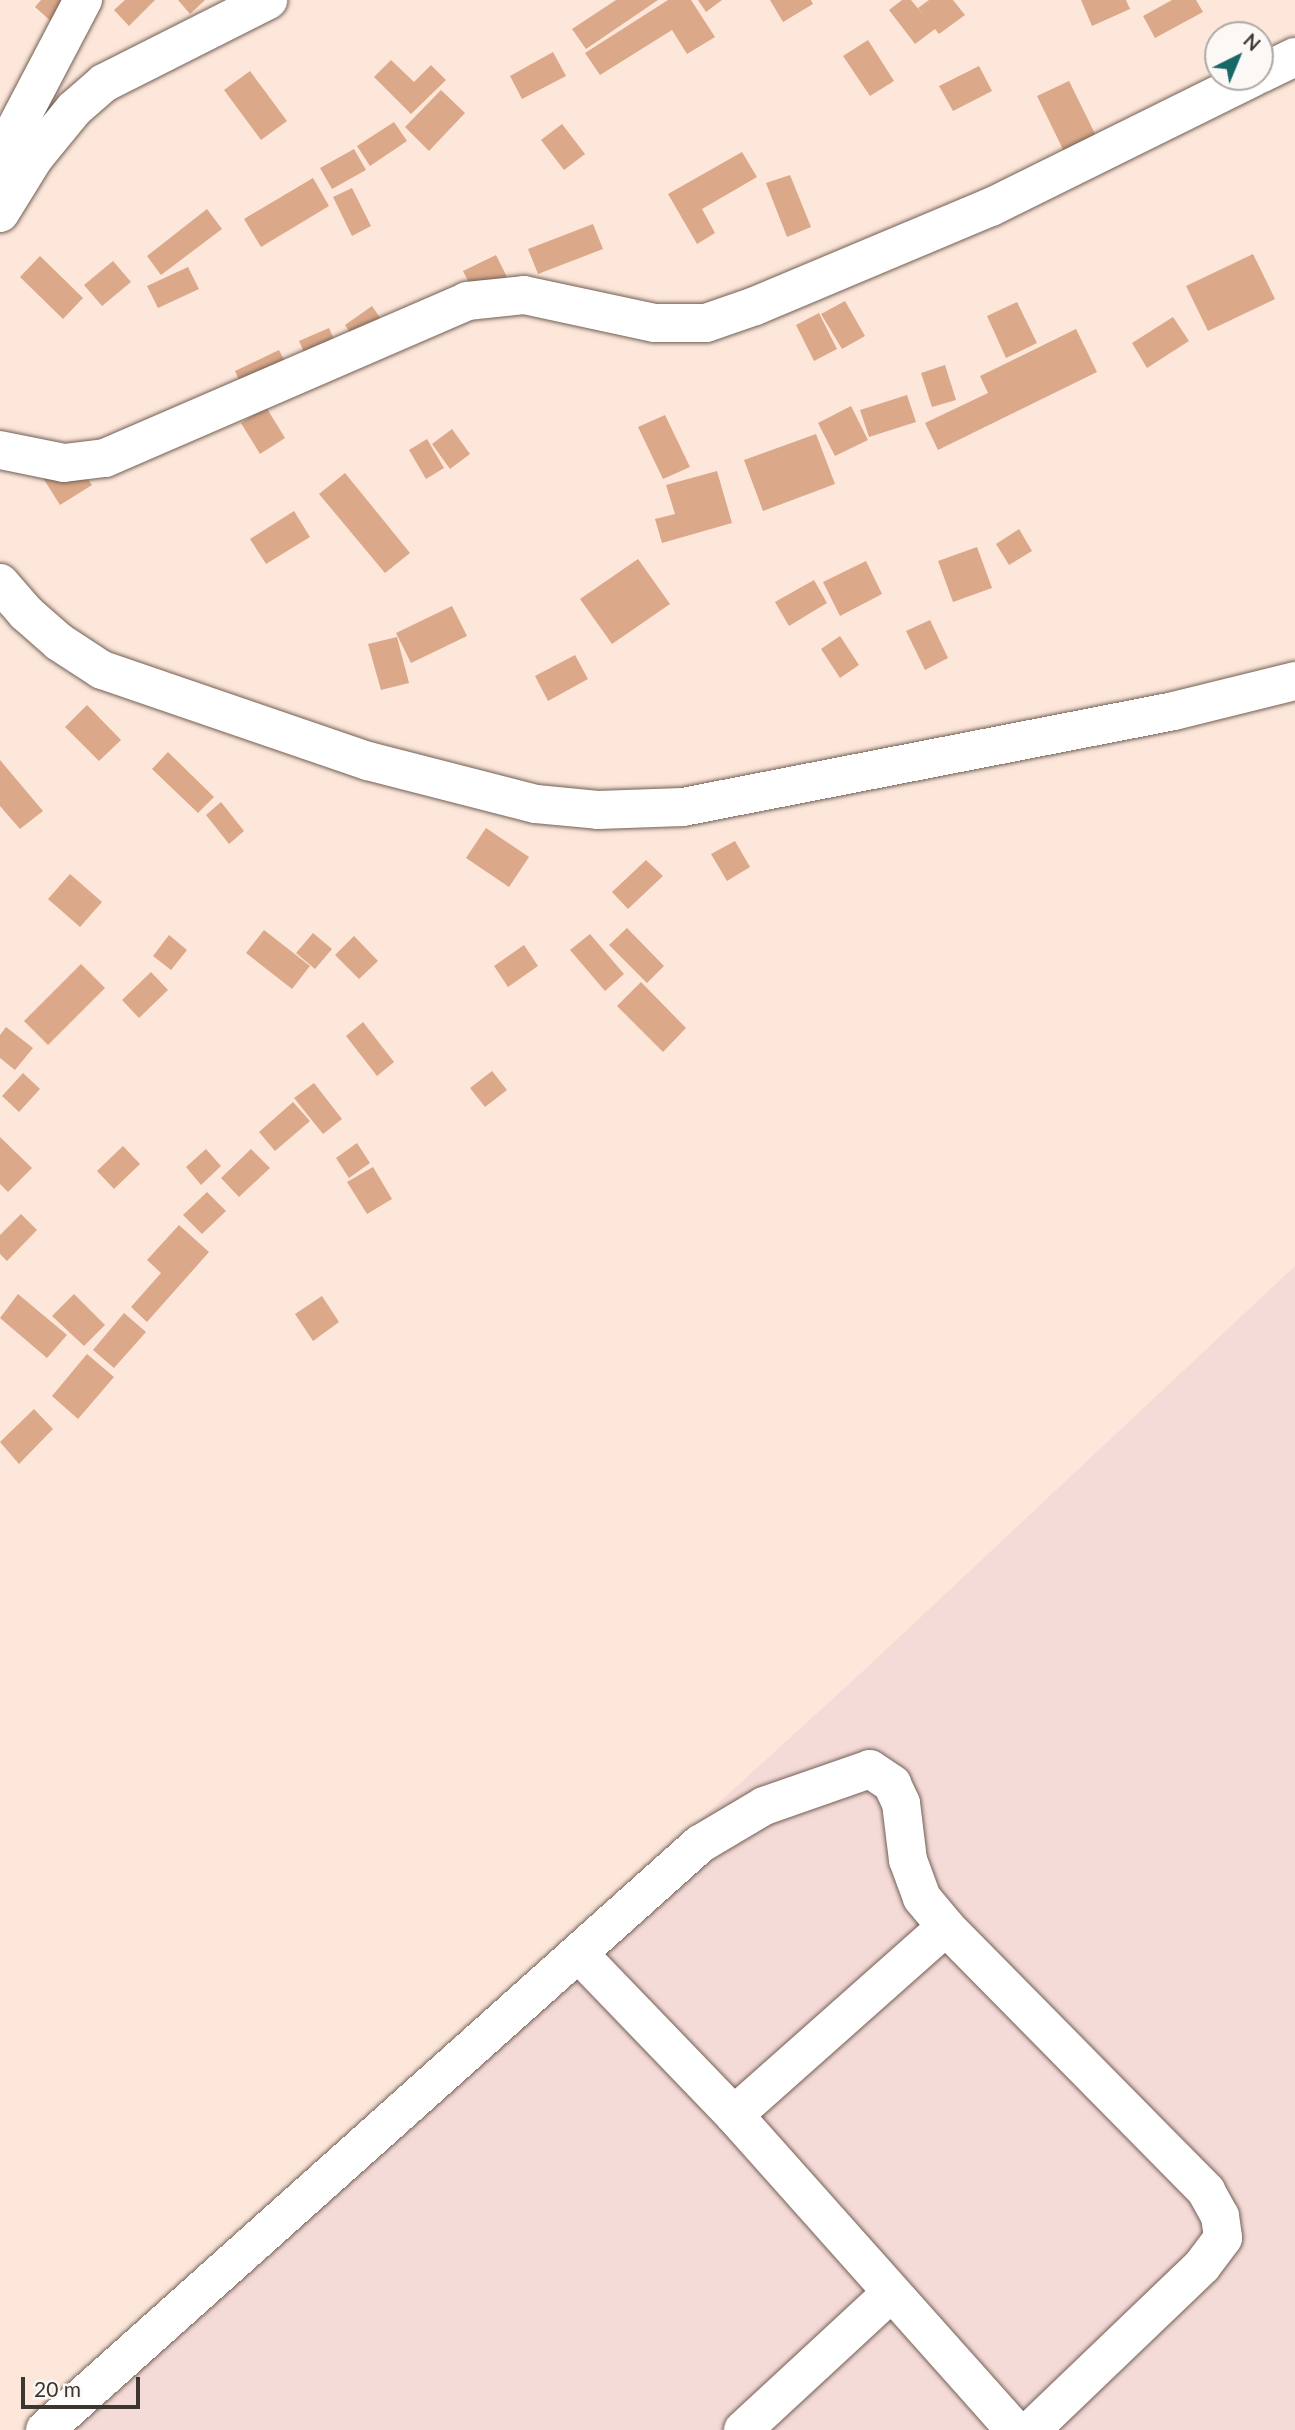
<!DOCTYPE html>
<style>
body{margin:0}
#map{position:relative;width:1295px;height:2430px;overflow:hidden;background:#fde7da;font-family:Lato,sans-serif}
div>[style]{position:absolute}
[style*='--x']{left:calc(var(--x)*1px);top:calc(var(--y)*1px);width:calc(var(--w)*1px);rotate:calc(var(--a)*1deg)}
.industrial>*{inset:0;background:#f5dbd8}
.building>*{inset:0;background:#dba889}
.roads{filter:drop-shadow(0 0 2px #725f54) drop-shadow(0 0 2px #725f54)}
.minor>*{height:38px;margin:-19px;padding:0 19px;transform-origin:19px;border-radius:19px;background:#fff}
span{translate:-50% -50%;white-space:nowrap;text-align:center;line-height:1.15;-webkit-text-stroke:6px #fcf8f5;paint-order:stroke}
.north{position:absolute;left:1204px;top:21px;width:70px;height:70px;box-sizing:border-box;background:#fcf8f5;border:2px solid #b0aaa6;border-radius:50%;rotate:43deg;font-size:19px;font-weight:700;line-height:28px;text-align:center;color:#3d3530}
.north::after{content:'';display:block;margin:auto;width:24px;height:32px;background:#196768;clip-path:polygon(50% 0,100% 100%,50% 72%,0 100%)}
.scale{position:absolute;left:21px;top:2377px;width:119px;height:32px;box-sizing:border-box;border:4px solid #3d3530;border-top:0;padding-left:9px;font-size:21px;line-height:24px;white-space:nowrap;color:#3d3530;-webkit-text-stroke:5px #fcf8f5;paint-order:stroke}
</style>
<div id="map">
<div class="industrial">
<div style="clip-path:polygon(1295px 1266px,1295px 2430px,30px 2430px,861px 1673px)"></div>
</div>
<div class="building">
<div style="clip-path:polygon(41px 0,74px 0,53px 23px,35px 7px)"></div>
<div style="clip-path:polygon(125px 0,155px 0,129px 26px,114px 10px)"></div>
<div style="clip-path:polygon(178px 0,205px 0,190px 14px)"></div>
<div style="clip-path:polygon(616px 0,658px 0,586px 49px,572px 29px)"></div>
<div style="clip-path:polygon(668px 0,691px 0,715px 37px,687px 54px,672px 30px,600px 75px,585px 53px)"></div>
<div style="clip-path:polygon(698px 0,722px 0,706px 12px)"></div>
<div style="clip-path:polygon(770px 0,811px 0,813px 4px,783px 22px)"></div>
<div style="clip-path:polygon(902px 0,911px 0,925px 17px,918px 8px,929px 0,953px 0,965px 15px,939px 34px,935px 29px,915px 44px,889px 10px)"></div>
<div style="clip-path:polygon(1081px 0,1126px 0,1130px 9px,1092px 26px)"></div>
<div style="clip-path:polygon(1172px 0,1196px 0,1203px 12px,1155px 38px,1143px 16px)"></div>
<div style="clip-path:polygon(868px 40px,894px 81px,870px 96px,843px 56px)"></div>
<div style="clip-path:polygon(553px 52px,566px 76px,522px 99px,510px 76px)"></div>
<div style="clip-path:polygon(391px 60px,414px 82px,431px 65px,446px 80px,411px 114px,374px 77px)"></div>
<div style="clip-path:polygon(979px 66px,992px 91px,953px 111px,939px 86px)"></div>
<div style="clip-path:polygon(250px 71px,287px 121px,261px 140px,224px 90px)"></div>
<div style="clip-path:polygon(1069px 81px,1105px 154px,1073px 170px,1037px 96px)"></div>
<div style="clip-path:polygon(441px 90px,465px 113px,429px 151px,405px 127px)"></div>
<div style="clip-path:polygon(394px 122px,407px 141px,370px 166px,357px 146px)"></div>
<div style="clip-path:polygon(562px 124px,585px 154px,564px 170px,541px 140px)"></div>
<div style="clip-path:polygon(354px 149px,366px 170px,332px 189px,320px 168px)"></div>
<div style="clip-path:polygon(742px 152px,757px 177px,702px 209px,715px 233px,697px 244px,668px 194px)"></div>
<div style="clip-path:polygon(790px 175px,811px 227px,787px 237px,766px 183px)"></div>
<div style="clip-path:polygon(313px 178px,329px 206px,261px 247px,244px 219px)"></div>
<div style="clip-path:polygon(352px 188px,371px 226px,352px 236px,333px 197px)"></div>
<div style="clip-path:polygon(207px 209px,222px 229px,161px 275px,147px 256px)"></div>
<div style="clip-path:polygon(593px 224px,603px 249px,538px 274px,528px 249px)"></div>
<div style="clip-path:polygon(1253px 254px,1275px 299px,1208px 331px,1186px 286px)"></div>
<div style="clip-path:polygon(496px 255px,507px 277px,474px 293px,463px 271px)"></div>
<div style="clip-path:polygon(40px 256px,83px 298px,63px 319px,20px 277px)"></div>
<div style="clip-path:polygon(113px 261px,131px 282px,102px 306px,84px 285px)"></div>
<div style="clip-path:polygon(188px 267px,199px 289px,158px 308px,147px 286px)"></div>
<div style="clip-path:polygon(845px 301px,865px 336px,842px 349px,821px 314px)"></div>
<div style="clip-path:polygon(1017px 302px,1037px 343px,1006px 358px,987px 316px)"></div>
<div style="clip-path:polygon(372px 306px,388px 329px,360px 347px,345px 325px)"></div>
<div style="clip-path:polygon(819px 313px,837px 349px,814px 361px,796px 325px)"></div>
<div style="clip-path:polygon(1173px 317px,1189px 341px,1147px 368px,1132px 343px)"></div>
<div style="clip-path:polygon(329px 328px,342px 357px,312px 370px,299px 341px)"></div>
<div style="clip-path:polygon(1076px 329px,1097px 372px,938px 450px,925px 423px,988px 393px,980px 376px)"></div>
<div style="clip-path:polygon(279px 350px,294px 379px,249px 401px,235px 371px)"></div>
<div style="clip-path:polygon(945px 365px,956px 400px,932px 407px,921px 373px)"></div>
<div style="clip-path:polygon(907px 395px,916px 422px,869px 437px,860px 410px)"></div>
<div style="clip-path:polygon(851px 406px,868px 440px,835px 456px,818px 423px)"></div>
<div style="clip-path:polygon(266px 407px,285px 438px,260px 454px,241px 423px)"></div>
<div style="clip-path:polygon(665px 415px,690px 467px,663px 479px,638px 427px)"></div>
<div style="clip-path:polygon(452px 429px,470px 454px,450px 469px,432px 444px)"></div>
<div style="clip-path:polygon(816px 434px,835px 484px,763px 511px,744px 460px)"></div>
<div style="clip-path:polygon(427px 439px,444px 468px,426px 479px,409px 450px)"></div>
<div style="clip-path:polygon(74px 458px,92px 485px,60px 505px,43px 478px)"></div>
<div style="clip-path:polygon(717px 471px,732px 523px,662px 543px,655px 519px,675px 514px,666px 485px)"></div>
<div style="clip-path:polygon(345px 473px,410px 553px,385px 573px,319px 494px)"></div>
<div style="clip-path:polygon(294px 511px,310px 537px,266px 564px,250px 539px)"></div>
<div style="clip-path:polygon(1019px 529px,1032px 551px,1009px 565px,996px 544px)"></div>
<div style="clip-path:polygon(977px 547px,992px 588px,953px 602px,938px 561px)"></div>
<div style="clip-path:polygon(638px 559px,670px 604px,612px 644px,580px 599px)"></div>
<div style="clip-path:polygon(866px 561px,882px 594px,840px 616px,823px 582px)"></div>
<div style="clip-path:polygon(814px 580px,827px 603px,789px 626px,775px 602px)"></div>
<div style="clip-path:polygon(452px 606px,467px 636px,411px 663px,396px 633px)"></div>
<div style="clip-path:polygon(930px 620px,948px 658px,925px 670px,906px 631px)"></div>
<div style="clip-path:polygon(840px 636px,859px 665px,840px 678px,821px 649px)"></div>
<div style="clip-path:polygon(397px 637px,409px 683px,381px 690px,368px 644px)"></div>
<div style="clip-path:polygon(575px 655px,588px 679px,548px 701px,535px 676px)"></div>
<div style="clip-path:polygon(87px 705px,121px 740px,99px 761px,65px 727px)"></div>
<div style="clip-path:polygon(168px 752px,214px 797px,198px 813px,152px 769px)"></div>
<div style="clip-path:polygon(0 760px,43px 811px,20px 829px,0 806px)"></div>
<div style="clip-path:polygon(221px 802px,244px 831px,229px 844px,206px 815px)"></div>
<div style="clip-path:polygon(486px 828px,529px 857px,509px 887px,466px 858px)"></div>
<div style="clip-path:polygon(735px 841px,750px 867px,727px 881px,711px 854px)"></div>
<div style="clip-path:polygon(646px 860px,663px 876px,628px 909px,612px 892px)"></div>
<div style="clip-path:polygon(70px 874px,102px 902px,80px 927px,48px 899px)"></div>
<div style="clip-path:polygon(627px 928px,664px 966px,647px 983px,609px 945px)"></div>
<div style="clip-path:polygon(264px 930px,310px 966px,292px 989px,246px 953px)"></div>
<div style="clip-path:polygon(313px 933px,332px 949px,315px 969px,296px 953px)"></div>
<div style="clip-path:polygon(590px 934px,624px 974px,605px 991px,570px 950px)"></div>
<div style="clip-path:polygon(169px 935px,187px 950px,171px 970px,153px 956px)"></div>
<div style="clip-path:polygon(354px 936px,378px 961px,359px 979px,335px 955px)"></div>
<div style="clip-path:polygon(524px 945px,538px 966px,508px 987px,494px 966px)"></div>
<div style="clip-path:polygon(81px 964px,105px 988px,48px 1045px,24px 1021px)"></div>
<div style="clip-path:polygon(151px 972px,168px 990px,139px 1018px,122px 1000px)"></div>
<div style="clip-path:polygon(641px 982px,686px 1028px,663px 1052px,617px 1006px)"></div>
<div style="clip-path:polygon(363px 1022px,394px 1062px,377px 1076px,346px 1036px)"></div>
<div style="clip-path:polygon(6px 1027px,33px 1048px,15px 1070px,0 1058px,0 1035px)"></div>
<div style="clip-path:polygon(492px 1071px,507px 1090px,485px 1107px,470px 1088px)"></div>
<div style="clip-path:polygon(23px 1073px,40px 1089px,19px 1112px,2px 1096px)"></div>
<div style="clip-path:polygon(314px 1083px,342px 1119px,323px 1134px,294px 1098px)"></div>
<div style="clip-path:polygon(293px 1102px,310px 1121px,275px 1151px,259px 1132px)"></div>
<div style="clip-path:polygon(0 1137px,32px 1168px,8px 1192px,0 1184px)"></div>
<div style="clip-path:polygon(357px 1143px,370px 1163px,349px 1178px,336px 1158px)"></div>
<div style="clip-path:polygon(123px 1146px,140px 1164px,114px 1189px,97px 1171px)"></div>
<div style="clip-path:polygon(206px 1149px,221px 1166px,201px 1185px,186px 1167px)"></div>
<div style="clip-path:polygon(251px 1149px,270px 1168px,239px 1197px,221px 1178px)"></div>
<div style="clip-path:polygon(373px 1167px,392px 1199px,367px 1214px,347px 1182px)"></div>
<div style="clip-path:polygon(207px 1192px,226px 1211px,202px 1234px,183px 1215px)"></div>
<div style="clip-path:polygon(21px 1214px,37px 1230px,7px 1261px,0 1254px,0 1235px)"></div>
<div style="clip-path:polygon(179px 1225px,209px 1252px,147px 1322px,131px 1307px,161px 1273px,147px 1260px)"></div>
<div style="clip-path:polygon(18px 1294px,67px 1335px,47px 1358px,0 1318px)"></div>
<div style="clip-path:polygon(74px 1294px,105px 1325px,84px 1346px,52px 1316px)"></div>
<div style="clip-path:polygon(322px 1296px,339px 1322px,313px 1341px,295px 1314px)"></div>
<div style="clip-path:polygon(124px 1313px,146px 1332px,114px 1368px,93px 1350px)"></div>
<div style="clip-path:polygon(87px 1354px,114px 1377px,78px 1419px,52px 1396px)"></div>
<div style="clip-path:polygon(34px 1409px,53px 1429px,19px 1464px,0 1442px)"></div>
</div>
<div class="roads">
<div class="minor">
<div style="--x:1260;--y:74;--w:39;--a:-26"></div>
<div style="--x:19;--y:182;--w:18;--a:-131"></div>
<div style="--x:7;--y:168;--w:12;--a:-99"></div>
<div style="--x:5;--y:156;--w:20;--a:-72"></div>
<div style="--x:11;--y:137;--w:155;--a:-62.3"></div>
<div style="--x:0;--y:213;--w:65;--a:-58.3"></div>
<div style="--x:34;--y:158;--w:63;--a:-50.8"></div>
<div style="--x:74;--y:109;--w:40;--a:-41"></div>
<div style="--x:104;--y:83;--w:184;--a:-26.8"></div>
<div style="--x:0;--y:450;--w:65;--a:11.5"></div>
<div style="--x:64;--y:463;--w:41;--a:-7"></div>
<div style="--x:105;--y:458;--w:395;--a:-23.4"></div>
<div style="--x:467;--y:301;--w:57;--a:-6"></div>
<div style="--x:524;--y:295;--w:134;--a:12.1"></div>
<div style="--x:655;--y:323;--w:51;--a:0"></div>
<div style="--x:706;--y:323;--w:52;--a:-19.1"></div>
<div style="--x:755;--y:306;--w:256;--a:-22.8"></div>
<div style="--x:991;--y:207;--w:293;--a:-26.3"></div>
<div style="--x:0;--y:583;--w:40;--a:49"></div>
<div style="--x:26;--y:613;--w:44;--a:41.3"></div>
<div style="--x:59;--y:642;--w:51;--a:33.1"></div>
<div style="--x:102;--y:670;--w:281;--a:18.9"></div>
<div style="--x:368;--y:761;--w:173;--a:14.4"></div>
<div style="--x:536;--y:804;--w:62;--a:5.5"></div>
<div style="--x:598;--y:810;--w:85;--a:-2"></div>
<div style="--x:683;--y:807;--w:500;--a:-11.06"></div>
<div style="--x:1174;--y:711;--w:125;--a:-13.9"></div>
<div style="--x:579;--y:1954;--w:223;--a:46.1"></div>
<div style="--x:734;--y:2115;--w:422;--a:48.3"></div>
<div style="--x:734;--y:2115;--w:283;--a:-41.6"></div>
<div style="--x:45;--y:2430;--w:879;--a:-41.82"></div>
<div style="--x:700;--y:1844;--w:74;--a:-30.7"></div>
<div style="--x:764;--y:1806;--w:112;--a:-19.2"></div>
<div style="--x:870;--y:1769;--w:27;--a:34"></div>
<div style="--x:892;--y:1784;--w:21;--a:65"></div>
<div style="--x:901;--y:1803;--w:57;--a:83"></div>
<div style="--x:908;--y:1860;--w:40;--a:69.8"></div>
<div style="--x:922;--y:1898;--w:38;--a:50"></div>
<div style="--x:946;--y:1927;--w:371;--a:45.4"></div>
<div style="--x:1206;--y:2191;--w:29;--a:61"></div>
<div style="--x:1220;--y:2216;--w:22;--a:82"></div>
<div style="--x:1223;--y:2238;--w:35;--a:127"></div>
<div style="--x:1202;--y:2266;--w:237;--a:136.2"></div>
<div style="--x:743;--y:2430;--w:202;--a:-42.8"></div>
</div>
</div>
<div class="north">N</div>
<div class="scale">20 m</div>
</div>
